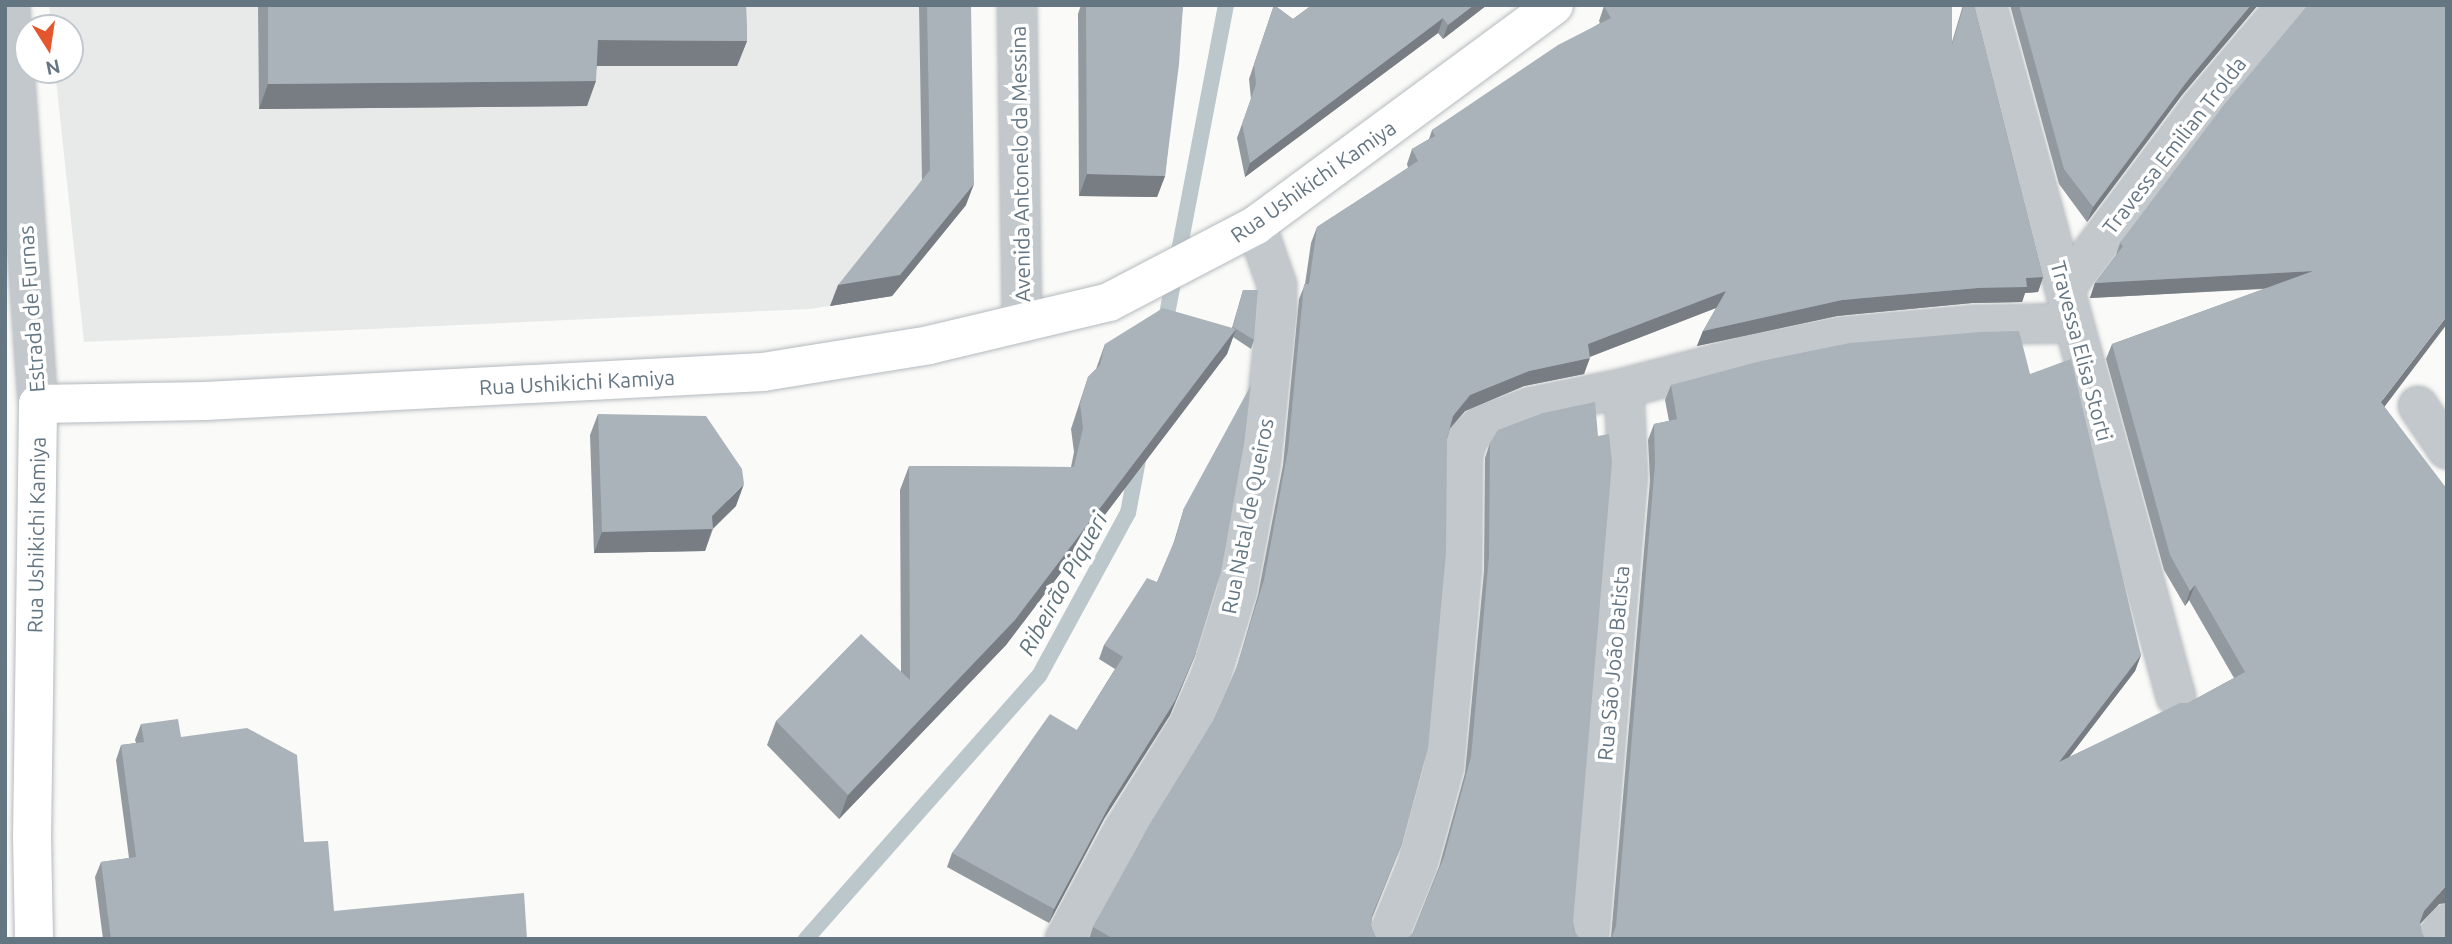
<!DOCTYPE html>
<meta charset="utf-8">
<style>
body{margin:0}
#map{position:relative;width:2452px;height:944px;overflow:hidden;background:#fafaf8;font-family:Ubuntu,sans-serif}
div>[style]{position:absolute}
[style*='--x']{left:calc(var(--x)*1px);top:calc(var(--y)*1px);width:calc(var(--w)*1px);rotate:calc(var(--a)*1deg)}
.built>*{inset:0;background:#e8e9e9}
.stream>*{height:16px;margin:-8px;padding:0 8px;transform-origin:8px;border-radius:8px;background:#bbc7cb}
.roads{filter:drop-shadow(0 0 2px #b5babe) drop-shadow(0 0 2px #b5babe)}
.minor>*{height:38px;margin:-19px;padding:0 19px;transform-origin:19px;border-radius:19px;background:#c3c8cc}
.major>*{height:38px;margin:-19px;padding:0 19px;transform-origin:19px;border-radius:19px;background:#fff}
.wall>*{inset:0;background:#929a9f}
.shaded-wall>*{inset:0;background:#777d82}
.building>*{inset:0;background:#aab3b9}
span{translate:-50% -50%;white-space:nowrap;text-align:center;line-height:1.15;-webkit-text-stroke:7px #fff;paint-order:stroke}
.street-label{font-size:21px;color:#657683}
.water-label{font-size:23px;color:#60757c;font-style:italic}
.frame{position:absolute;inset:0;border:7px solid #657683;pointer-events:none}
.north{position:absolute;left:14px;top:14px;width:70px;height:70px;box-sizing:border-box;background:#fff;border:2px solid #c1c8cd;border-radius:50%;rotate:168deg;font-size:19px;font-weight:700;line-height:28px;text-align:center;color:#657683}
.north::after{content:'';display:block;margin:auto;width:24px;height:32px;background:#e4572e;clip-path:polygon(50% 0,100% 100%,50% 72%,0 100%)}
</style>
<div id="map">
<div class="built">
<div style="clip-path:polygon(49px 5px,963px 5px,966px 205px,892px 296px,810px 309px,84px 342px,55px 70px,70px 70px,70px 28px,51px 28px)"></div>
</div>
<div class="stream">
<div style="--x:1164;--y:330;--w:331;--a:-79.2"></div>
<div style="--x:806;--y:939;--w:351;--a:-48.5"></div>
<div style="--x:1039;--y:676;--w:186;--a:-61.4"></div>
<div style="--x:1128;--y:513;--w:59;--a:-79.3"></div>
</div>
<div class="roads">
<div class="minor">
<div style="--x:10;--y:5;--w:400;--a:86"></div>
<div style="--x:1017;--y:5;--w:318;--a:89.1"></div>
<div style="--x:1987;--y:5;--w:717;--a:74.72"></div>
<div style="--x:2065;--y:288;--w:225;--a:-53.1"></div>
<div style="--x:2200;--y:108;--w:135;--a:-49.8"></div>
<div style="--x:2418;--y:406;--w:52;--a:56"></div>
<div style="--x:1065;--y:939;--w:123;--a:-61.8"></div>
<div style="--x:1123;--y:831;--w:125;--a:-58.1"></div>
<div style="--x:1189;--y:725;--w:55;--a:-66.3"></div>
<div style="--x:1211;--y:675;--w:88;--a:-72.8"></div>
<div style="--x:1237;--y:591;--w:132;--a:-79.5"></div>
<div style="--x:1261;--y:461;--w:152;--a:-84"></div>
<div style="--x:1277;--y:310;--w:25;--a:-90"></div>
<div style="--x:1277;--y:285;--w:64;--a:-109.3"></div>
<div style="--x:1387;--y:939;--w:79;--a:-67.7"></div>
<div style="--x:1417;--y:866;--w:103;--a:-74.7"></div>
<div style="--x:1444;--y:767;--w:199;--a:-84.8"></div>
<div style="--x:1462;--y:569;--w:114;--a:-89.5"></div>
<div style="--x:1463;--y:455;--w:18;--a:-74"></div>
<div style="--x:1468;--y:438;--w:17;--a:-45"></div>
<div style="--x:1480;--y:426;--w:54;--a:-20.4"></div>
<div style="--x:1531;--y:407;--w:95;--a:-11.5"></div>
<div style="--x:1624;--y:388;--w:131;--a:-14.6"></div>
<div style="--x:1751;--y:355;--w:92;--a:-11.3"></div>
<div style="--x:1841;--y:337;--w:134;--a:-5.2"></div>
<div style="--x:1974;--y:325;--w:99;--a:-1.2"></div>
<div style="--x:1589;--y:939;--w:463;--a:-85.2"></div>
<div style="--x:1628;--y:478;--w:90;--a:-92.5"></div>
<div style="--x:2436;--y:939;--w:19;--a:-54"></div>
</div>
<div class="major">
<div style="--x:34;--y:939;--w:100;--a:-91.1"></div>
<div style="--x:32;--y:839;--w:435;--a:-89.2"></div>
<div style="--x:38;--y:404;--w:167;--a:-1"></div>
<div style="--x:205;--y:401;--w:559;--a:-2.98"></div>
<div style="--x:763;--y:372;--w:168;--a:-9.2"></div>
<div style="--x:929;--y:345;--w:185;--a:-13.4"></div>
<div style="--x:1109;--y:302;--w:166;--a:-27.6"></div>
<div style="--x:1256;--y:225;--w:370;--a:-36.4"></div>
</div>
</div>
<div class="wall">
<div style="clip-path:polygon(258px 5px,746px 5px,747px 41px,737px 66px,597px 66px,587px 106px,259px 109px)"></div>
<div style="clip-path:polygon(904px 5px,971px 5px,966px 205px,892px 296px,830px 306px,922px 180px,919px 6px)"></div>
<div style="clip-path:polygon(1081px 5px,1183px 5px,1165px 176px,1157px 197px,1079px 196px,1078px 14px)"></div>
<div style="clip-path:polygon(1274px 5px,1293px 19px,1312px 5px,1487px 5px,1443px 39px,1438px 33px,1245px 177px,1237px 138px,1251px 99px,1249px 79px)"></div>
<div style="clip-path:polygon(1963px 5px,1974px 5px,2043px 277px,2038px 292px,2025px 293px,2022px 302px,1972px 303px,1837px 316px,1697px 346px,1703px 331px,1716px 308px,1589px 357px,1584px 374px,1524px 386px,1465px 411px,1450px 429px,1447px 439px,1402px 844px,1372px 918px,1371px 926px,1375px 936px,1378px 939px,1089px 939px,1093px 927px,1213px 721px,1235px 673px,1258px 595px,1283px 465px,1299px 299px,1305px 284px,1311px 243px,1317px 227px,1408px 168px,1407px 164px,1412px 149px,1429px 139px,1432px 130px,1600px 23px,1599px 21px,1604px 6px,1952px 42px)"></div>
<div style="clip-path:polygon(2010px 5px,2258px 5px,2182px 95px,2087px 222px,2059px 184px)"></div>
<div style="clip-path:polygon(2308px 5px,2384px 406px,2439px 904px,2420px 924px,1611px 937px,1650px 480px,1648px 440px,1654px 424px,1669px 421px,1665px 400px,1671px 385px,2030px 374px,2141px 655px,2135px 671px,2069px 757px,2188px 703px,2234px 678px,2189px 600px,2185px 606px,2164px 570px,2106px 359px,2112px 344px,2264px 289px,2090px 298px,2095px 283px,2116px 255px,2120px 243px)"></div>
<div style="clip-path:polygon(1243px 290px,1254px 340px,1251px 349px,1233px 337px,1227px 354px,1006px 645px,839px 819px,767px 745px,776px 721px,901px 672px,900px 490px,909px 466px,1071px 467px,1074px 452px,1071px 429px,1088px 377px,1096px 369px,1105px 344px,1232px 328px)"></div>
<div style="clip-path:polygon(598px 414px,736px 506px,713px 529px,705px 551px,594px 553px,590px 435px)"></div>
<div style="clip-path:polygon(1490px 443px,1573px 922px,1575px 932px,1413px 932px,1439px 867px,1465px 773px,1484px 571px,1485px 458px)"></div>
<div style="clip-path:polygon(1184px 508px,1196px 653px,1170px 715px,1104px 819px,1049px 923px,947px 867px,952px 853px,1077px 730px,1115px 669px,1099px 659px,1104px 645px,1157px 582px,1173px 545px)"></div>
<div style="clip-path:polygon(141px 724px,181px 737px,304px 842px,334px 911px,527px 939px,103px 939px,95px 877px,101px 862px,129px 858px,116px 760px,121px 745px,136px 743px,135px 740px)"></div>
</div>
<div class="shaded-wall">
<div style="clip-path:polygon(1474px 5px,1487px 5px,1443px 39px,1448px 25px)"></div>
<div style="clip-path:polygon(2251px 5px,2258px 5px,2182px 95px,2087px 222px,2093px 207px,2188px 80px)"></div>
<div style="clip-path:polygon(1443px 18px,1438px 33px,1245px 177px,1250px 163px)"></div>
<div style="clip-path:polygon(598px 40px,747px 41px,737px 66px,588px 66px)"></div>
<div style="clip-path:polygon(596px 81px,587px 106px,259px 109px,268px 84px)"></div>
<div style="clip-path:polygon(1087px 174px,1165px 176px,1157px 197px,1079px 196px)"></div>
<div style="clip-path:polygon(974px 184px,966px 205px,892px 296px,830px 306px,838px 285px)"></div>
<div style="clip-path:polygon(2313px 271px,2307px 286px,2090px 298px,2095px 283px)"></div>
<div style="clip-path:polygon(2043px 277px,2038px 292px,2025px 293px,2022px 302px,1972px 303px,1837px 316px,1697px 346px,1703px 331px,1842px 300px,1978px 288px,2026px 278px)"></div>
<div style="clip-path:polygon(1726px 291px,1721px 306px,1582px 360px,1588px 344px)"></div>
<div style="clip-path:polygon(2447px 316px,2447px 324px,2376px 418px,2381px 402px)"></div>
<div style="clip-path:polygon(1236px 329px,1227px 354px,1006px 645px,839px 819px,848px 795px)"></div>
<div style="clip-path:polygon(1590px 358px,1584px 374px,1524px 386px,1465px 411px,1447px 431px,1453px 416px,1470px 395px,1529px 371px)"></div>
<div style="clip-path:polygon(744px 484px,736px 506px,712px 529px,705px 551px,594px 553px,602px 532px,712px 516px)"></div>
<div style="clip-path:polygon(2195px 585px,2189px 600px,2185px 606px,2190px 591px)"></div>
<div style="clip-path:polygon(1196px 653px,1170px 715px,1104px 819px,1049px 923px,1054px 909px,1109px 806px)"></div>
<div style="clip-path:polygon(2141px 655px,2135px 671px,2054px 777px,2059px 762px)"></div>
<div style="clip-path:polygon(2444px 888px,2447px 888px,2447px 903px,2439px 904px,2418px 926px,2424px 911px)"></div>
</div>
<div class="building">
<div style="clip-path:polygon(268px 5px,746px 5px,747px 41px,598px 40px,596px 81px,268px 84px)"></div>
<div style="clip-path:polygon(927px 5px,971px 5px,974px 184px,900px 275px,838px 285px,930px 170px)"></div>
<div style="clip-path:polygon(1086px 5px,1183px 5px,1179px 64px,1165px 176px,1087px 174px)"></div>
<div style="clip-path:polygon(1274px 5px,1293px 19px,1312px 5px,1474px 5px,1448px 25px,1443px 18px,1250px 163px,1242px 124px,1256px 84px,1254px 64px)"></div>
<div style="clip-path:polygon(1606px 5px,1952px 5px,1952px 45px,1964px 5px,1974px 5px,2043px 277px,2026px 278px,2027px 287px,1978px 288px,1842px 300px,1703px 331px,1726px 291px,1588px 344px,1590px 358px,1529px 371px,1470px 395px,1453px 416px,1447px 439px,1446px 553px,1428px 748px,1402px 844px,1372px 915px,1371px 926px,1375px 936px,1378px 939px,1114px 939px,1093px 927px,1148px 827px,1213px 721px,1237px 666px,1264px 580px,1288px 450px,1304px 284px,1309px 284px,1317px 227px,1418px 161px,1412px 149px,1435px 136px,1432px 130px,1558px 45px,1611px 18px,1604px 6px)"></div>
<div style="clip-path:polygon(2019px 5px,2251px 5px,2188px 80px,2093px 207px,2064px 169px)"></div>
<div style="clip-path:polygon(2308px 5px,2447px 5px,2447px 316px,2381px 402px,2447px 489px,2447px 888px,2444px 888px,2424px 911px,2420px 922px,2422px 933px,2426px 939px,1609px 939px,1612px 937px,1616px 926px,1655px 464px,1654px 424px,1677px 419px,1671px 385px,1761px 361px,1850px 343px,1981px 332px,2019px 331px,2030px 374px,2071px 359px,2141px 655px,2059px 762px,2180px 703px,2188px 703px,2245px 672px,2195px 585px,2190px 591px,2170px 555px,2112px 344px,2313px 271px,2095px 283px,2123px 246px,2120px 243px,2223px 106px)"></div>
<div style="clip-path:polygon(1243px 290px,1258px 290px,1254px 340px,1233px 327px)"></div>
<div style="clip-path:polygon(1163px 308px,1236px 329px,1015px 620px,848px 795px,776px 721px,861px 634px,910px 680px,909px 466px,1074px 467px,1083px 428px,1080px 404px,1088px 377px,1100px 365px,1105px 344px)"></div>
<div style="clip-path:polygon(1251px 385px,1244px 444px,1221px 572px,1196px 653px,1175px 701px,1109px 806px,1054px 909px,952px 853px,1050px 714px,1077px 730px,1123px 657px,1104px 645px,1147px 578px,1157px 582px,1176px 537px,1184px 508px)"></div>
<div style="clip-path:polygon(1595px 402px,1598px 436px,1609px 434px,1612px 462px,1573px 922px,1575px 932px,1580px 939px,1407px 939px,1413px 932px,1444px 857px,1471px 757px,1489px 556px,1490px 443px,1498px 430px,1543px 413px)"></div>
<div style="clip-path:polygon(598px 414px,706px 416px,742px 469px,744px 484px,712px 516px,713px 529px,602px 532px)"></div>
<div style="clip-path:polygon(178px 719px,181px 737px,247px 728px,297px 755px,304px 842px,328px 841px,334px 911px,524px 893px,527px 939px,111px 939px,101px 862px,136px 857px,121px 745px,144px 742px,141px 724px)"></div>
</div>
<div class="street-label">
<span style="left:2174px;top:145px;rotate:-52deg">Travessa Emilian Trolda</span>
<span style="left:1020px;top:164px;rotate:-91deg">Avenida Antonelo da Messina</span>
<span style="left:1313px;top:181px;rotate:-35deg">Rua Ushikichi Kamiya</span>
<span style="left:31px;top:309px;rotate:-94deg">Estrada de Furnas</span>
<span style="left:2082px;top:351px;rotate:75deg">Travessa Elisa Storti</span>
<span style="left:577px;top:382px;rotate:-3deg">Rua Ushikichi Kamiya</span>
<span style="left:1247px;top:516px;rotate:-79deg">Rua Natal de Queiros</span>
<span style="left:36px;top:535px;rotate:-89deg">Rua Ushikichi Kamiya</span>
<span style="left:1613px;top:663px;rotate:-85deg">Rua São João Batista</span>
</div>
<div class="water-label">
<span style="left:1063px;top:584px;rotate:-61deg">Ribeirão Piqueri</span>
</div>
<div class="frame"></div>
<div class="north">N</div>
</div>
